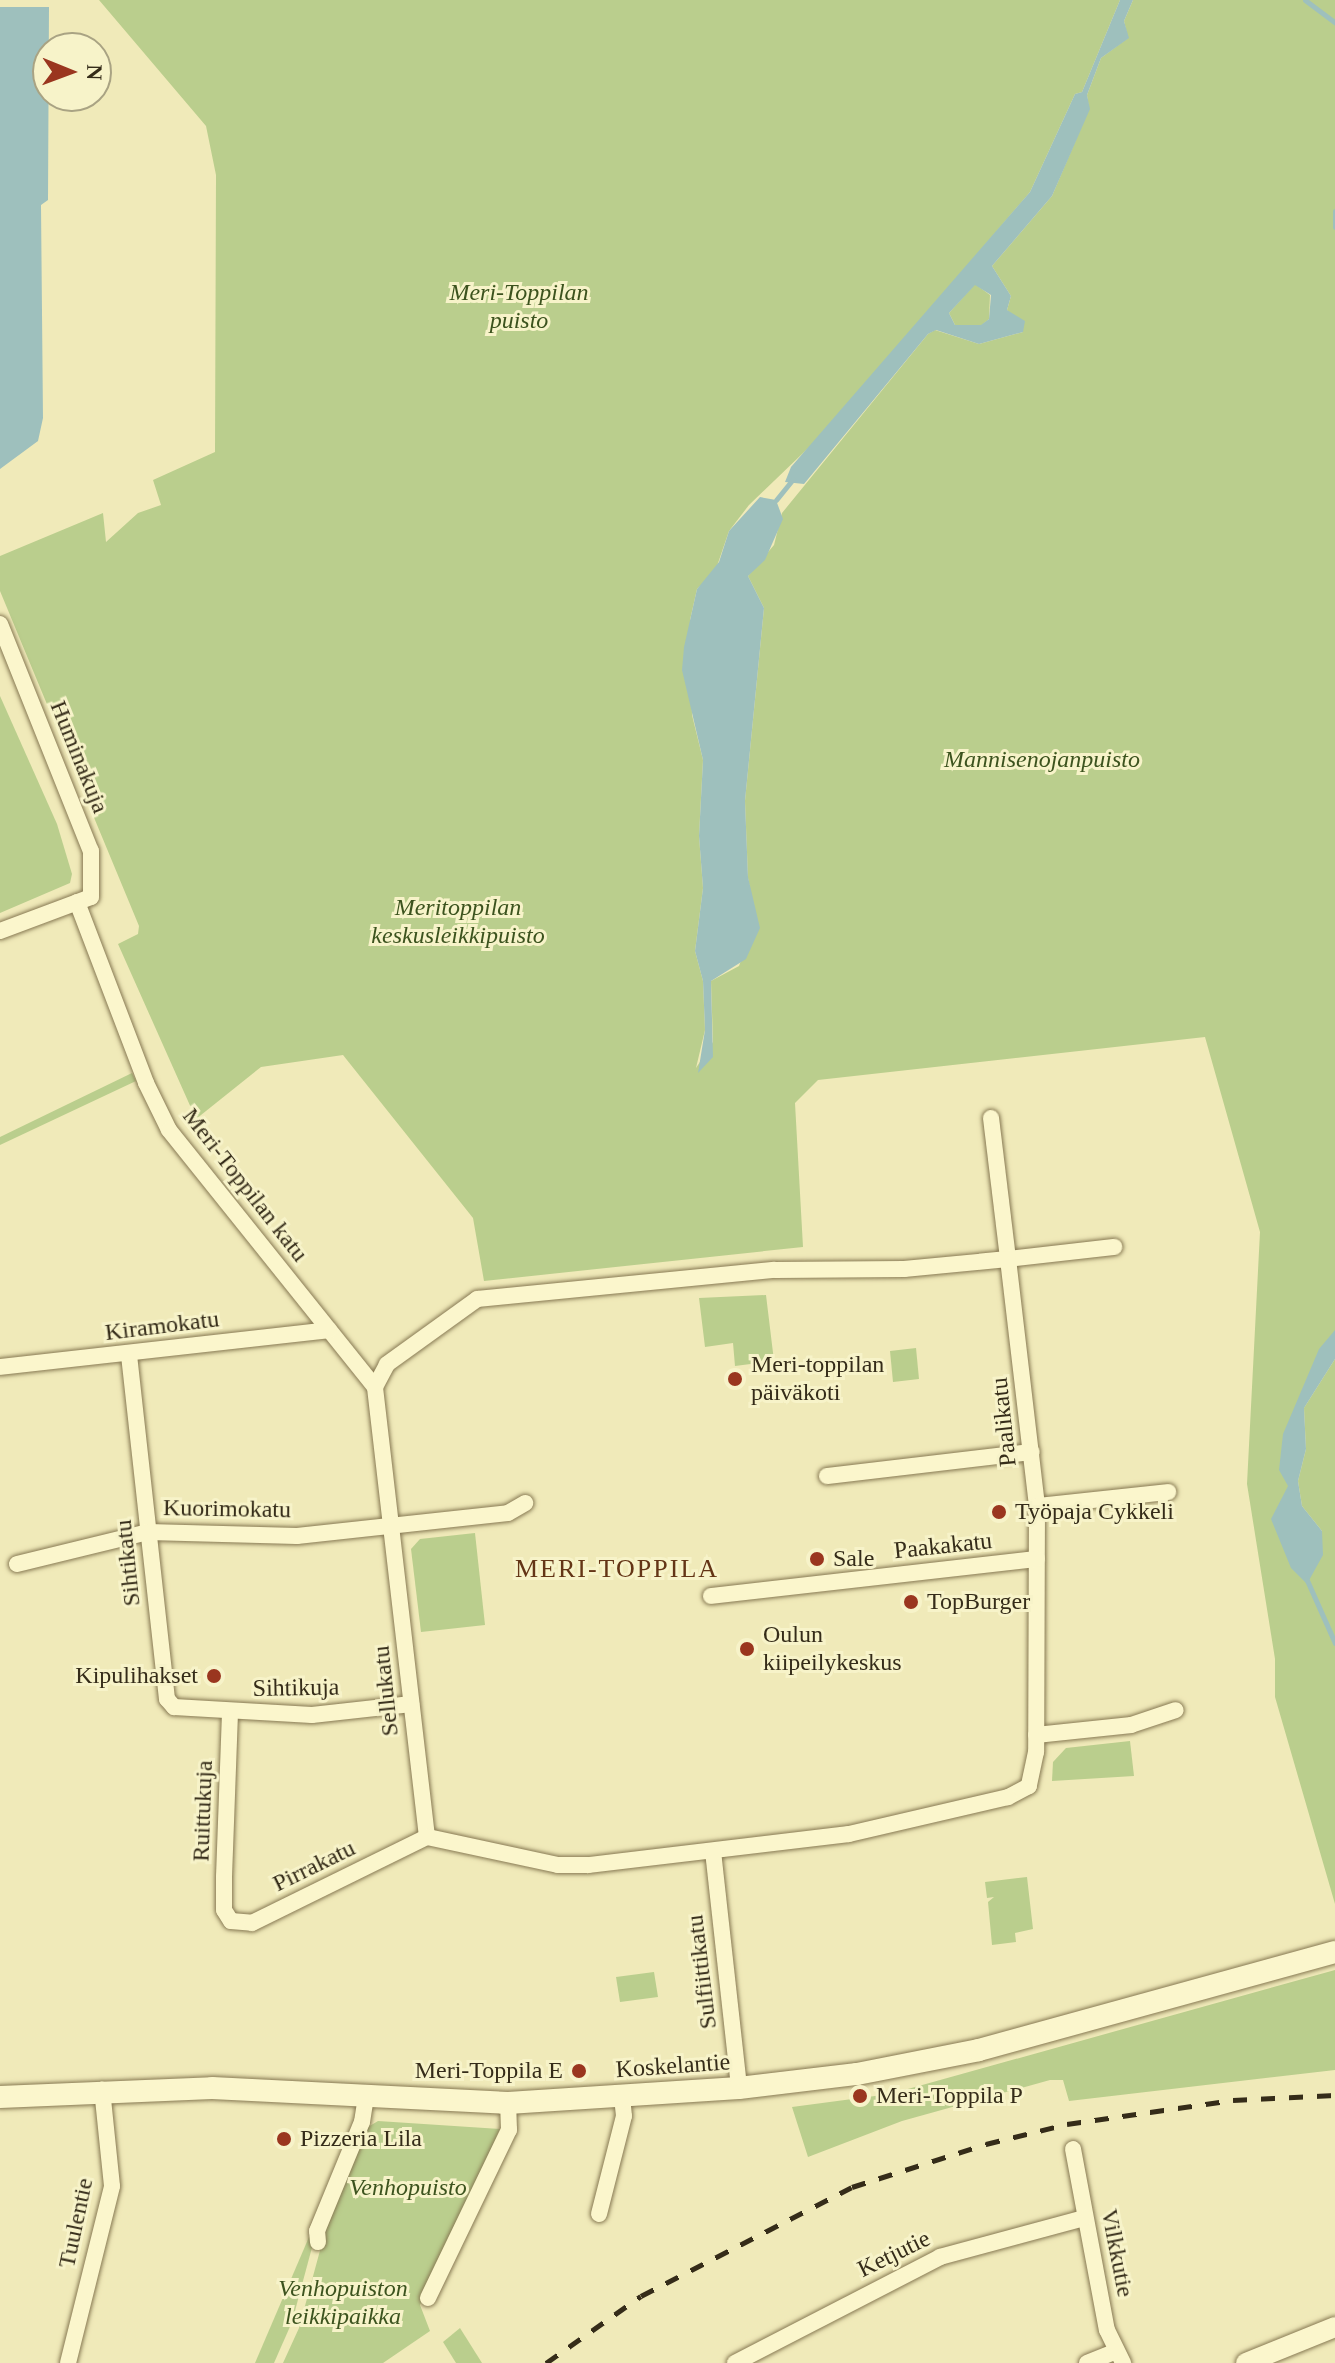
<!DOCTYPE html>
<meta charset="utf-8">
<style>
body{margin:0}
#map{position:relative;width:1335px;height:2363px;overflow:hidden;background:#f0eab9;font-family:"Times New Roman",serif}
div>[style]{position:absolute}
[style*='--x']{left:calc(var(--x)*1px);top:calc(var(--y)*1px);width:calc(var(--w)*1px);rotate:calc(var(--a)*1deg)}
.green>*{inset:0;background:#bace8d}
.water>*{inset:0;background:#9ec0bd}
.stream>*{height:5px;margin:-2.5px;padding:0 2.5px;transform-origin:2.5px;border-radius:2.5px;background:#9ec0bd}
.roads{filter:drop-shadow(0 0 2px #877953) drop-shadow(0 0 2px #877953)}
.minor>*{height:16px;margin:-8px;padding:0 8px;transform-origin:8px;border-radius:8px;background:#fbf6cc}
.tertiary>*{height:20px;margin:-10px;padding:0 10px;transform-origin:10px;border-radius:10px;background:#fbf6cc}
.secondary>*{height:22px;margin:-11px;padding:0 11px;transform-origin:11px;border-radius:11px;background:#fbf6cc}
.rail>*{height:5px;margin-top:-2.5px;transform-origin:0;background:repeating-linear-gradient(90deg,#352c19 0 14px,transparent 0 28px)}
.dots>*{width:22px;height:22px;translate:-50% -50%;box-sizing:border-box;border:4px solid #f7f3c9;border-radius:50%}
span{translate:-50% -50%;white-space:nowrap;text-align:center;line-height:1.15;-webkit-text-stroke:6px #f7f3c9;paint-order:stroke}
.park-label{font-size:24px;color:#3c531e;font-style:italic}
.street-label{font-size:24px;color:#352c19}
.poi-label{font-size:24px;color:#352c19}
.left{translate:0 -50%;text-align:left}
.right{translate:-100% -50%;text-align:right}
.neighbourhood-label{font-size:26px;color:#643516;letter-spacing:2px}
.north{position:absolute;left:32px;top:32px;width:80px;height:80px;box-sizing:border-box;background:#f7f3c9;border:2px solid #a9a383;border-radius:50%;rotate:91deg;font-size:22px;font-weight:700;line-height:32px;text-align:center;color:#352c19}
.north::after{content:'';display:block;margin:auto;width:28px;height:36px;background:#9a361f;clip-path:polygon(50% 0,100% 100%,50% 72%,0 100%)}
</style>
<div id="map">
<div class="green">
<div style="clip-path:polygon(99px 0,1120px 0,1082px 92px,1075px 94px,1030px 192px,826px 431px,749px 505px,729px 531px,716px 569px,697px 589px,690px 620px,692px 715px,703px 760px,699px 836px,703px 888px,695px 951px,703px 981px,705px 1030px,696px 1068px,713px 1042px,711px 981px,739px 966px,756px 920px,748px 878px,745px 801px,764px 608px,748px 576px,774px 545px,782px 513px,928px 334px,935px 330px,979px 344px,1023px 332px,1007px 310px,1011px 296px,992px 266px,1052px 196px,1089px 109px,1087px 95px,1101px 58px,1128px 38px,1124px 21px,1133px 0,1335px 0,1335px 1345px,1287px 1442px,1307px 1583px,1322px 1531px,1302px 1506px,1298px 1481px,1306px 1449px,1304px 1408px,1335px 1359px,1335px 1904px,1275px 1697px,1275px 1659px,1247px 1484px,1260px 1232px,1205px 1037px,818px 1080px,795px 1103px,803px 1247px,484px 1281px,473px 1218px,343px 1055px,261px 1067px,196px 1119px,118px 944px,138px 934px,139px 926px,0 591px,0 556px,103px 513px,106px 542px,138px 513px,161px 505px,153px 480px,215px 452px,216px 175px,206px 126px)"></div>
<div style="clip-path:polygon(975px 284px,990px 295px,989px 319px,982px 325px,955px 325px,949px 313px)"></div>
<div style="clip-path:polygon(0 696px,57px 824px,72px 874px,70px 883px,0 913px)"></div>
<div style="clip-path:polygon(132px 1073px,136px 1081px,0 1145px,0 1137px)"></div>
<div style="clip-path:polygon(766px 1295px,774px 1361px,735px 1366px,733px 1343px,705px 1347px,699px 1298px)"></div>
<div style="clip-path:polygon(916px 1348px,919px 1379px,893px 1382px,890px 1351px)"></div>
<div style="clip-path:polygon(475px 1533px,485px 1625px,421px 1632px,411px 1549px,420px 1539px)"></div>
<div style="clip-path:polygon(1130px 1741px,1134px 1776px,1052px 1781px,1053px 1762px,1066px 1748px)"></div>
<div style="clip-path:polygon(1027px 1877px,1033px 1929px,1015px 1933px,1016px 1942px,992px 1945px,988px 1902px,994px 1897px,987px 1898px,985px 1882px)"></div>
<div style="clip-path:polygon(1335px 1970px,1335px 2070px,1069px 2101px,1063px 2080px,1050px 2080px,902px 2121px,808px 2157px,792px 2107px,890px 2094px)"></div>
<div style="clip-path:polygon(654px 1972px,658px 1997px,620px 2002px,616px 1977px)"></div>
<div style="clip-path:polygon(378px 2121px,500px 2129px,420px 2305px,430px 2331px,383px 2363px,283px 2363px,299px 2328px,328px 2221px,368px 2127px)"></div>
<div style="clip-path:polygon(309px 2237px,314px 2240px,292px 2322px,274px 2363px,255px 2363px)"></div>
<div style="clip-path:polygon(460px 2328px,482px 2363px,456px 2363px,443px 2342px)"></div>
</div>
<div class="water">
<div style="clip-path:polygon(evenodd,1120px 0,1133px 0,1124px 21px,1129px 38px,1101px 58px,1087px 95px,1090px 109px,1052px 196px,992px 266px,1011px 296px,1007px 310px,1025px 321px,1023px 332px,979px 344px,936px 330px,928px 334px,804px 484px,785px 482px,791px 467px,1030px 192px,1075px 94px,1082px 92px,1120px 0,975px 285px,991px 295px,989px 319px,981px 325px,955px 325px,949px 313px,975px 285px)"></div>
<div style="clip-path:polygon(0 7px,49px 7px,48px 200px,41px 205px,43px 418px,38px 441px,0 469px)"></div>
<div style="clip-path:polygon(760px 497px,776px 500px,783px 519px,765px 560px,748px 576px,764px 608px,745px 801px,748px 877px,760px 928px,746px 959px,711px 981px,713px 1057px,698px 1073px,705px 1030px,703px 981px,695px 951px,703px 888px,699px 836px,703px 760px,682px 670px,684px 647px,697px 589px,719px 562px,729px 531px)"></div>
<div style="clip-path:polygon(1335px 1330px,1335px 1359px,1304px 1408px,1306px 1449px,1298px 1481px,1302px 1506px,1322px 1531px,1323px 1555px,1307px 1584px,1291px 1568px,1271px 1519px,1288px 1486px,1279px 1470px,1283px 1434px,1319px 1349px)"></div>
</div>
<div class="stream">
<div style="--x:1305;--y:0;--w:38;--a:37"></div>
<div style="--x:1335;--y:211;--w:16;--a:90"></div>
<div style="--x:776;--y:500;--w:27;--a:-51"></div>
<div style="--x:1306;--y:1578;--w:71;--a:66"></div>
</div>
<div class="roads">
<div class="minor">
<div style="--x:0;--y:624;--w:245;--a:68.2"></div>
<div style="--x:91;--y:851;--w:46;--a:90"></div>
<div style="--x:91;--y:897;--w:97;--a:159.5"></div>
<div style="--x:77;--y:902;--w:194;--a:69.1"></div>
<div style="--x:146;--y:1083;--w:52;--a:63.9"></div>
<div style="--x:169;--y:1130;--w:329;--a:51.3"></div>
<div style="--x:991;--y:1118;--w:142;--a:83.1"></div>
<div style="--x:1008;--y:1259;--w:107;--a:-6.5"></div>
<div style="--x:1008;--y:1259;--w:249;--a:83.3"></div>
<div style="--x:1037;--y:1506;--w:246;--a:90.2"></div>
<div style="--x:1036;--y:1752;--w:35;--a:102"></div>
<div style="--x:1029;--y:1786;--w:24;--a:152"></div>
<div style="--x:1008;--y:1797;--w:163;--a:166.9"></div>
<div style="--x:849;--y:1834;--w:263;--a:173.2"></div>
<div style="--x:588;--y:1865;--w:30;--a:180"></div>
<div style="--x:558;--y:1865;--w:134;--a:-167.9"></div>
<div style="--x:427;--y:1837;--w:453;--a:-96.6"></div>
<div style="--x:375;--y:1387;--w:26;--a:-62"></div>
<div style="--x:387;--y:1364;--w:111;--a:-35.8"></div>
<div style="--x:477;--y:1299;--w:299;--a:-5.6"></div>
<div style="--x:775;--y:1270;--w:129;--a:-0.4"></div>
<div style="--x:904;--y:1269;--w:104;--a:-5.5"></div>
<div style="--x:129;--y:1355;--w:346;--a:83.7"></div>
<div style="--x:167;--y:1699;--w:11;--a:49"></div>
<div style="--x:174;--y:1707;--w:138;--a:3.3"></div>
<div style="--x:312;--y:1715;--w:100;--a:-6.3"></div>
<div style="--x:0;--y:1367;--w:331;--a:-6.4"></div>
<div style="--x:827;--y:1476;--w:206;--a:-6.7"></div>
<div style="--x:1037;--y:1506;--w:132;--a:-6.1"></div>
<div style="--x:17;--y:1564;--w:135;--a:-13.7"></div>
<div style="--x:148;--y:1532;--w:149;--a:1.5"></div>
<div style="--x:297;--y:1536;--w:212;--a:-6.2"></div>
<div style="--x:508;--y:1513;--w:20;--a:-30"></div>
<div style="--x:711;--y:1596;--w:328;--a:-6.5"></div>
<div style="--x:230;--y:1713;--w:164;--a:92.1"></div>
<div style="--x:224;--y:1877;--w:33;--a:90"></div>
<div style="--x:224;--y:1910;--w:13;--a:58"></div>
<div style="--x:231;--y:1921;--w:21;--a:5"></div>
<div style="--x:252;--y:1923;--w:195;--a:-26.2"></div>
<div style="--x:1036;--y:1735;--w:96;--a:-6"></div>
<div style="--x:1131;--y:1725;--w:47;--a:-18.4"></div>
<div style="--x:713;--y:1851;--w:238;--a:83.7"></div>
<div style="--x:1073;--y:2149;--w:184;--a:79.4"></div>
<div style="--x:1107;--y:2330;--w:37;--a:64"></div>
<div style="--x:599;--y:2214;--w:101;--a:-75.7"></div>
<div style="--x:624;--y:2116;--w:20;--a:-96"></div>
<div style="--x:318;--y:2242;--w:11;--a:-95"></div>
<div style="--x:317;--y:2231;--w:118;--a:-67.6"></div>
<div style="--x:362;--y:2122;--w:26;--a:-81"></div>
<div style="--x:428;--y:2298;--w:187;--a:-64.3"></div>
<div style="--x:509;--y:2130;--w:27;--a:-92"></div>
<div style="--x:68;--y:2363;--w:182;--a:-76"></div>
<div style="--x:112;--y:2186;--w:97;--a:-95.9"></div>
<div style="--x:735;--y:2363;--w:231;--a:-27.3"></div>
<div style="--x:940;--y:2257;--w:150;--a:-15.1"></div>
<div style="--x:1087;--y:2363;--w:31;--a:-22"></div>
</div>
<div class="tertiary">
<div style="--x:1246;--y:2363;--w:96;--a:-22"></div>
</div>
<div class="secondary">
<div style="--x:0;--y:2097;--w:212;--a:-2.4"></div>
<div style="--x:212;--y:2088;--w:296;--a:2.9"></div>
<div style="--x:508;--y:2103;--w:231;--a:-3.7"></div>
<div style="--x:739;--y:2088;--w:119;--a:-6.8"></div>
<div style="--x:857;--y:2074;--w:124;--a:-11.1"></div>
<div style="--x:979;--y:2050;--w:369;--a:-15.4"></div>
</div>
</div>
<div class="rail">
<div style="--x:546;--y:2363;--w:116;--a:-35.2"></div>
<div style="--x:641;--y:2296;--w:237;--a:-27.3"></div>
<div style="--x:852;--y:2187;--w:141;--a:-17.8"></div>
<div style="--x:986;--y:2144;--w:83;--a:-13.9"></div>
<div style="--x:1067;--y:2124;--w:168;--a:-8.2"></div>
<div style="--x:1233;--y:2100;--w:102;--a:-2.8"></div>
</div>
<div class="dots">
<div style="left:735px;top:1379px;background:#9a361f"></div>
<div style="left:999px;top:1512px;background:#9a361f"></div>
<div style="left:817px;top:1559px;background:#9a361f"></div>
<div style="left:911px;top:1602px;background:#9a361f"></div>
<div style="left:747px;top:1649px;background:#9a361f"></div>
<div style="left:214px;top:1676px;background:#9a361f"></div>
<div style="left:579px;top:2071px;background:#9a361f"></div>
<div style="left:860px;top:2096px;background:#9a361f"></div>
<div style="left:284px;top:2139px;background:#9a361f"></div>
</div>
<div class="park-label">
<span style="left:519px;top:307px">Meri-Toppilan<br>puisto</span>
<span style="left:1042px;top:760px">Mannisenojanpuisto</span>
<span style="left:458px;top:922px">Meritoppilan<br>keskusleikkipuisto</span>
<span style="left:408px;top:2188px">Venhopuisto</span>
<span style="left:343px;top:2303px">Venhopuiston<br>leikkipaikka</span>
</div>
<div class="street-label">
<span style="left:79px;top:757px;rotate:68deg">Huminakuja</span>
<span style="left:245px;top:1185px;rotate:52deg">Meri-Toppilan katu</span>
<span style="left:162px;top:1326px;rotate:-7deg">Kiramokatu</span>
<span style="left:1004px;top:1422px;rotate:-96deg">Paalikatu</span>
<span style="left:227px;top:1509px;rotate:1deg">Kuorimokatu</span>
<span style="left:943px;top:1546px;rotate:-6deg">Paakakatu</span>
<span style="left:128px;top:1563px;rotate:-96deg">Sihtikatu</span>
<span style="left:296px;top:1688px;rotate:-1deg">Sihtikuja</span>
<span style="left:386px;top:1691px;rotate:-96deg">Sellukatu</span>
<span style="left:203px;top:1811px;rotate:-88deg">Ruittukuja</span>
<span style="left:314px;top:1866px;rotate:-26deg">Pirrakatu</span>
<span style="left:702px;top:1972px;rotate:-97deg">Sulfiittikatu</span>
<span style="left:673px;top:2066px;rotate:-4deg">Koskelantie</span>
<span style="left:76px;top:2223px;rotate:-78deg">Tuulentie</span>
<span style="left:1117px;top:2253px;rotate:79deg">Vilkkutie</span>
<span style="left:894px;top:2254px;rotate:-26deg">Ketjutie</span>
</div>
<div class="poi-label">
<span class="left" style="left:751px;top:1379px">Meri-toppilan<br>päiväkoti</span>
<span class="left" style="left:1015px;top:1512px">Työpaja Cykkeli</span>
<span class="left" style="left:833px;top:1559px">Sale</span>
<span class="left" style="left:927px;top:1602px">TopBurger</span>
<span class="left" style="left:763px;top:1649px">Oulun<br>kiipeilykeskus</span>
<span class="right" style="left:198px;top:1676px">Kipulihakset</span>
<span class="right" style="left:563px;top:2071px">Meri-Toppila E</span>
<span class="left" style="left:876px;top:2096px">Meri-Toppila P</span>
<span class="left" style="left:300px;top:2139px">Pizzeria Lila</span>
</div>
<div class="neighbourhood-label">
<span style="left:617px;top:1569px">MERI-TOPPILA</span>
</div>
<div class="north">N</div>
</div>
